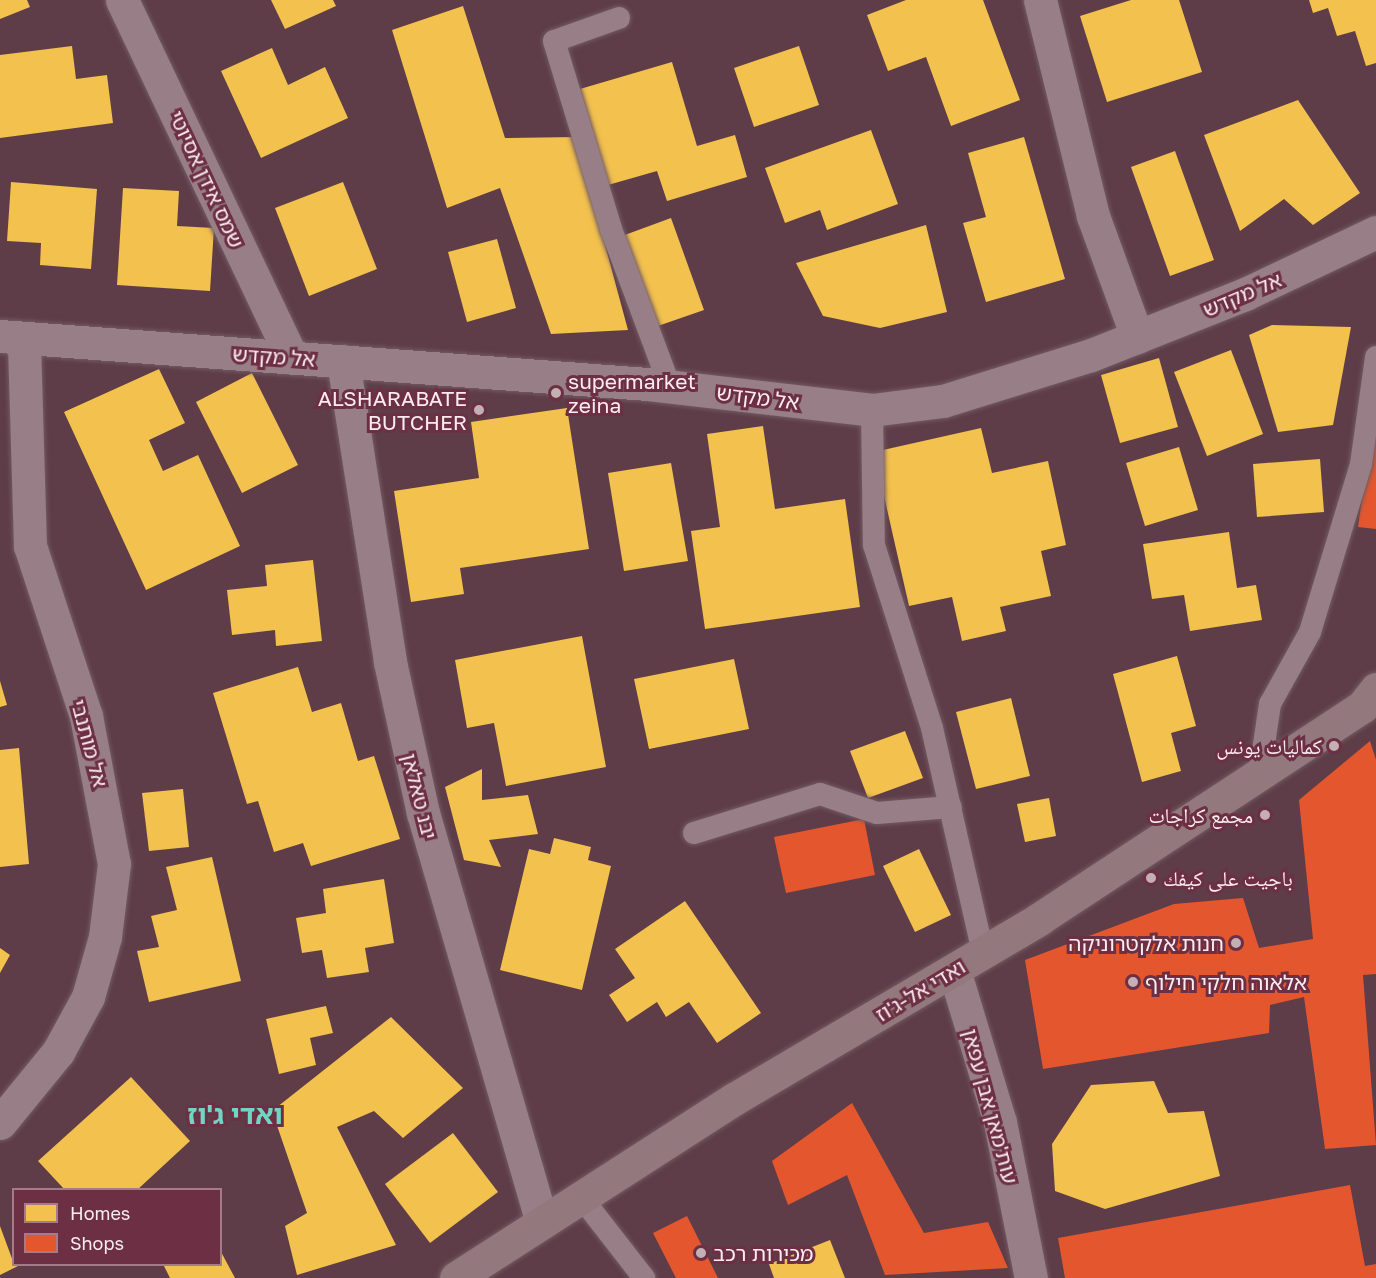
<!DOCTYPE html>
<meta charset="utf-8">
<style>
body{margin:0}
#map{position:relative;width:1376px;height:1278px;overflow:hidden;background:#5e3d48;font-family:"Golos Text","Noto Naskh Arabic","Noto Sans Hebrew",sans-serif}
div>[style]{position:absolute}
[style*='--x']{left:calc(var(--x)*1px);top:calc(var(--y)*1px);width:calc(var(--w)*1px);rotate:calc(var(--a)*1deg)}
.homes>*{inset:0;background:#f2c14e}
.shops>*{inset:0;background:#e4572e}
.roads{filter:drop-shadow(0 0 2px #725a62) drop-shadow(0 0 2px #725a62)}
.lane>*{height:22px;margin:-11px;padding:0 11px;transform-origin:11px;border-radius:11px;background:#987e86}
.street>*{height:33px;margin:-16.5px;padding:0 16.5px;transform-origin:16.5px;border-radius:16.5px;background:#987e86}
.secondary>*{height:33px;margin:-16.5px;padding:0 16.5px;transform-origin:16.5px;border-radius:16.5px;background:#93787d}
.dots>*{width:16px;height:16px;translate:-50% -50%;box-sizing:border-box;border:3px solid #6c2f44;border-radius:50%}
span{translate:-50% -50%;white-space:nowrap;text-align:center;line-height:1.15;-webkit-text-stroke:6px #6c2f44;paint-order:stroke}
.street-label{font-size:21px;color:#fbecef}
.poi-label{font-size:21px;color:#fbecef}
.left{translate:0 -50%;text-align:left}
.right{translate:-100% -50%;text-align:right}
.district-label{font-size:27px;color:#70d6c3;font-weight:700}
.legend{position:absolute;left:12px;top:1188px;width:210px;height:78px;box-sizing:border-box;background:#6c2f44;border:2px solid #a57b88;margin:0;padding:8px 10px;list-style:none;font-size:18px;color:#fbecef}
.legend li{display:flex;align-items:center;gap:12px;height:30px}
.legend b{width:30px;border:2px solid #a57b88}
</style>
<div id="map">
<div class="homes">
<div style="clip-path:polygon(0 0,27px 0,30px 7px,0 19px)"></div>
<div style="clip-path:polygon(271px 0,333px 0,336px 6px,285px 29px)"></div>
<div style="clip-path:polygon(906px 0,983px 0,1020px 100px,951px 126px,926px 57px,888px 71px,867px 15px)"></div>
<div style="clip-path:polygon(1131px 0,1179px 0,1202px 72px,1107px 102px,1080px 16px)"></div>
<div style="clip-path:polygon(1309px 0,1376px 0,1376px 63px,1366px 66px,1355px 31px,1337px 36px,1328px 8px,1313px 13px)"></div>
<div style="clip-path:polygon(463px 6px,505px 138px,576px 137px,628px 330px,551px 334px,500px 188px,447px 208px,392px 30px)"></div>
<div style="clip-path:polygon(72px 46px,76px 79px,107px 75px,113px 123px,0 138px,0 55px)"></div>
<div style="clip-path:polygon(799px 46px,819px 105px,754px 127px,734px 68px)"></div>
<div style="clip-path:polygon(272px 48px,288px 85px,325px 67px,348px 118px,261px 158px,221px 71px)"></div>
<div style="clip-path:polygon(672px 62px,697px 146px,735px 135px,747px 177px,667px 201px,657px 171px,608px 185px,580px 89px)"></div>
<div style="clip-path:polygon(1298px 100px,1360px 193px,1313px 225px,1284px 199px,1240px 231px,1204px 135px)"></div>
<div style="clip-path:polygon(871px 130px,898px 204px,827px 230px,820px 210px,785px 223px,765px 168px)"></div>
<div style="clip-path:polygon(1024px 137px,1065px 279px,986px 302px,963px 223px,986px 217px,968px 153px)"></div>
<div style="clip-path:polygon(1175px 151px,1214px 260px,1170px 276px,1131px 167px)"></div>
<div style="clip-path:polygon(11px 182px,97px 189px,91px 269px,40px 265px,41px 243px,7px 241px)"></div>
<div style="clip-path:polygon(343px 182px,377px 269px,309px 296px,275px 208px)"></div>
<div style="clip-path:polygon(123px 188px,179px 191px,177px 226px,214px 228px,210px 291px,117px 285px)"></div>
<div style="clip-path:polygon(671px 218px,704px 310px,655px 327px,622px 236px)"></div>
<div style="clip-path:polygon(926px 225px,947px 312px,880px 328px,823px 316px,796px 263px)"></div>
<div style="clip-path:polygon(497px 239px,516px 308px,467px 322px,448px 252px)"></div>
<div style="clip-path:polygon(1272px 325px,1351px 327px,1333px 425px,1278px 432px,1249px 335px)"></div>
<div style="clip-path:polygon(1231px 350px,1263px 434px,1207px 456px,1174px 372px)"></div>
<div style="clip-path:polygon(1159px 358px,1178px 427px,1120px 443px,1101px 375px)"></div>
<div style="clip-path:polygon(159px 369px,185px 423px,149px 440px,163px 471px,198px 455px,240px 546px,146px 590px,64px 412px)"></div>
<div style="clip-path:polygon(252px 373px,298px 465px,242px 493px,196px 402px)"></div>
<div style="clip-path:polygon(567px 408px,589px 549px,460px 568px,464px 594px,411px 602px,394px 491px,479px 478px,471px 422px)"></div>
<div style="clip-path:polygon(763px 426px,775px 509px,845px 499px,860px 607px,705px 629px,691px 531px,720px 527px,707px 434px)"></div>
<div style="clip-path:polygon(981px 428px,992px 473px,1048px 461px,1066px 545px,1041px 551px,1051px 596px,1000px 607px,1006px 631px,962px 641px,952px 597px,909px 606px,874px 452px)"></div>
<div style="clip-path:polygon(1179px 447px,1198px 510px,1145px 526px,1126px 463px)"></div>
<div style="clip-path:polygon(1320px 459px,1324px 512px,1257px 517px,1253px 464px)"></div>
<div style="clip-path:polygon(671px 463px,688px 561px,624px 571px,608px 473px)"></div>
<div style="clip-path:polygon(1229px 532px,1237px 588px,1256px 585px,1262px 620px,1190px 631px,1184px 595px,1152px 599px,1143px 544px)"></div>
<div style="clip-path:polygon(313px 560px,322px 641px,276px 646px,275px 630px,232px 635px,227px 590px,267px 586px,265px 565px)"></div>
<div style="clip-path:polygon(582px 636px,606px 767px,506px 786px,494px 723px,467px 728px,455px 660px)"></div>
<div style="clip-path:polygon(1177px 656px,1196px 726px,1171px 733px,1181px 771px,1142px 782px,1113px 674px)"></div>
<div style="clip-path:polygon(734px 659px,749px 729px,649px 749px,634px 679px)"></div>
<div style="clip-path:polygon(298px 667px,312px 712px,341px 703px,358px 761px,374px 756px,400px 839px,311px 866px,303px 843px,274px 852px,258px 801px,247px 804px,213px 693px)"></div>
<div style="clip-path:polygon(0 681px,7px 705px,0 707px)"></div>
<div style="clip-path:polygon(1011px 698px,1030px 776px,976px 789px,956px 712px)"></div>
<div style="clip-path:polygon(905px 731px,923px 778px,868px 798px,850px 751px)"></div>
<div style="clip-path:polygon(19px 748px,29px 864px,0 867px,0 750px)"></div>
<div style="clip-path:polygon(482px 769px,482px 800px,528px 795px,538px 834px,489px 840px,501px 867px,464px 860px,445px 787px)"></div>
<div style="clip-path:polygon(183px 789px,189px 847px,149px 851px,142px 793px)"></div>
<div style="clip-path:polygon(1049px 798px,1056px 836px,1025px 842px,1017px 804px)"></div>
<div style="clip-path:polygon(554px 838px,591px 847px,588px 860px,611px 866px,582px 990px,500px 970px,529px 849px,550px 854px)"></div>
<div style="clip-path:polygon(919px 849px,951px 915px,915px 932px,883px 866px)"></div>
<div style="clip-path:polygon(212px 857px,241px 981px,149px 1002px,137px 951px,159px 947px,151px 916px,177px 910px,166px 867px)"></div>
<div style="clip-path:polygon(384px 879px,394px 943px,365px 948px,369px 972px,327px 978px,322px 950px,302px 953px,296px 918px,326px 913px,323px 889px)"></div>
<div style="clip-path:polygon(685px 901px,761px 1013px,717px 1043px,689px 1002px,666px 1017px,657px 1002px,627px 1022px,609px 995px,635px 978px,615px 949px)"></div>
<div style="clip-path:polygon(0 948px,10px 955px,0 973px)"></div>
<div style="clip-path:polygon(326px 1006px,333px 1033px,310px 1038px,316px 1065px,279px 1074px,266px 1019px)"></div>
<div style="clip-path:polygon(391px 1017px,463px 1088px,403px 1138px,374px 1111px,337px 1127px,396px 1245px,297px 1275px,285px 1226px,307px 1213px,272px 1111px)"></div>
<div style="clip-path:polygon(131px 1077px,190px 1141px,137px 1190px,65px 1190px,38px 1161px)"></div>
<div style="clip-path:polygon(1154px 1081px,1168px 1113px,1204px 1111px,1220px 1176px,1105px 1209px,1055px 1191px,1052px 1144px,1091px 1085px)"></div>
<div style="clip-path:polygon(453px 1133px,498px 1192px,430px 1243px,385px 1184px)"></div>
<div style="clip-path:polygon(0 1226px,14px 1264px,22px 1264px,0 1275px)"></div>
<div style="clip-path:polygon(830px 1240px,845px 1278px,774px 1278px,769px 1264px)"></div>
<div style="clip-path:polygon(220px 1250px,235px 1278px,170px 1278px,163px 1264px,220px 1264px)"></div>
</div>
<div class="shops">
<div style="clip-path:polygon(1375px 406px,1376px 406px,1376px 529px,1358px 527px)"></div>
<div style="clip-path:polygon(1370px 741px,1376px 760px,1376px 974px,1363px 975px,1376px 1145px,1325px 1149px,1304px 997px,1270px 1005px,1269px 1033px,1043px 1069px,1025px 960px,1174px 904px,1243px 898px,1259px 948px,1313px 939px,1299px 800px)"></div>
<div style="clip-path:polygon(864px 819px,875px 875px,786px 893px,774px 837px)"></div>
<div style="clip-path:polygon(852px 1103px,924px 1233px,988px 1222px,1008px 1268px,885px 1275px,847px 1175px,788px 1205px,772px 1161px)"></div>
<div style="clip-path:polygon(1350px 1185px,1365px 1266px,1376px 1264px,1376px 1278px,1065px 1278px,1058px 1238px)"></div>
<div style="clip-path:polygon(687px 1216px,718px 1278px,676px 1278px,653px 1233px)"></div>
</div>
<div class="roads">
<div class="lane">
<div style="--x:619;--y:18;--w:69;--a:160.5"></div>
<div style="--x:554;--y:41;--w:196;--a:73.1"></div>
<div style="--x:611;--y:229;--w:169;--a:69.5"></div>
<div style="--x:872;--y:410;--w:135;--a:89.2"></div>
<div style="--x:874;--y:545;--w:192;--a:72.4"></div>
<div style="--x:932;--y:728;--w:231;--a:77.2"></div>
<div style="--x:1260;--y:771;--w:68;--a:-81.5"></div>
<div style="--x:1270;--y:704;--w:82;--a:-60.9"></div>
<div style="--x:1310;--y:632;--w:176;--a:-73.1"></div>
<div style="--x:1361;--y:464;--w:108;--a:-82"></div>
<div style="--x:694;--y:833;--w:132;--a:-17.2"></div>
<div style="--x:820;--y:794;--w:60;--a:18.4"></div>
<div style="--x:877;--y:813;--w:74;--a:-4.6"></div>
<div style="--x:581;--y:1197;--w:103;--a:52.1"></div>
</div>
<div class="street">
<div style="--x:122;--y:0;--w:396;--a:64.6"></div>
<div style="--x:1040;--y:0;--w:222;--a:76.2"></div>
<div style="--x:1093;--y:216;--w:129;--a:70"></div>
<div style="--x:0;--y:336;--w:650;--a:4.24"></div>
<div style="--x:648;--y:384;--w:226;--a:6.6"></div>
<div style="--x:872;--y:410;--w:72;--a:-7.2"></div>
<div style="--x:943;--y:401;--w:155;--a:-17.3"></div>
<div style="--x:1091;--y:355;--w:166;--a:-21.6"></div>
<div style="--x:1245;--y:294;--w:145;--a:-25.3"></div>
<div style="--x:343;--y:361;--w:305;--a:81.1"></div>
<div style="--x:390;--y:662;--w:155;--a:77.7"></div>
<div style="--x:423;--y:813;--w:426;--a:73.8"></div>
<div style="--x:954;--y:970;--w:159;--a:73.2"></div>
<div style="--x:1000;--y:1122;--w:159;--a:78.8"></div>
<div style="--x:0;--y:1123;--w:92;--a:-50.8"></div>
<div style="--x:58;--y:1052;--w:63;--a:-61.4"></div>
<div style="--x:88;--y:997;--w:62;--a:-74.2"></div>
<div style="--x:105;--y:937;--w:74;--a:-83"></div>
<div style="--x:114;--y:864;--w:151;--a:-100.7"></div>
<div style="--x:86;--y:716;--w:179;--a:-108.2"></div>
<div style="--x:30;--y:546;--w:208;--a:-91.7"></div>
</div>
<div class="secondary">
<div style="--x:456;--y:1278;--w:331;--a:-32.8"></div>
<div style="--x:734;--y:1099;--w:354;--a:-30.5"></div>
<div style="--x:1039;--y:919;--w:386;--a:-33.3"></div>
<div style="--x:1362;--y:707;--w:23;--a:-52"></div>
</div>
</div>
<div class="dots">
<div style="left:556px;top:393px;background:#c4afb5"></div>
<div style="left:479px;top:410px;background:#c4afb5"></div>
<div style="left:1334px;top:746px;background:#c4afb5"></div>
<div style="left:1265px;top:815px;background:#c4afb5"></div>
<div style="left:1151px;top:878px;background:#c4afb5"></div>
<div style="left:1236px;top:943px;background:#c4afb5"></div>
<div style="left:1133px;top:982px;background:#c4afb5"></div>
<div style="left:701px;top:1253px;background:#c4afb5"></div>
</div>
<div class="street-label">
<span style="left:207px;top:179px;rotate:65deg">שמס אידן אסיוטי</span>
<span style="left:1242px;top:294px;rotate:-23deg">אל מקדש</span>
<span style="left:274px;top:356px;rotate:4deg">אל מקדש</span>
<span style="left:758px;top:397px;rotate:7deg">אל מקדש</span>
<span style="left:90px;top:743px;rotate:75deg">אל מותנבי</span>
<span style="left:420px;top:796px;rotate:76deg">יבנ טאלאן</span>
<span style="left:920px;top:990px;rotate:-31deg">ואדי אל-ג'וז</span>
<span style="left:991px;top:1106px;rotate:75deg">עות'מאן אבן עפאן</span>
</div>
<div class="poi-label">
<span class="left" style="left:568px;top:393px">supermarket<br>zeina</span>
<span class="right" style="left:467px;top:410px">ALSHARABATE<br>BUTCHER</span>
<span class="right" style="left:1322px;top:746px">كماليات يونس</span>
<span class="right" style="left:1253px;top:815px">مجمع كراجات</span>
<span class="left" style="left:1163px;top:878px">باجيت على كيفك</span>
<span class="right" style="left:1224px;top:943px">חנות אלקטרוניקה</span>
<span class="left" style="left:1145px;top:982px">אלאוה חלקי חילוף</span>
<span class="left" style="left:713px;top:1253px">מכירות רכב</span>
</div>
<div class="district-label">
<span style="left:235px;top:1115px">ואדי ג'וז</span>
</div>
<ul class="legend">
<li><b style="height:16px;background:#f2c14e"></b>Homes</li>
<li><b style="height:16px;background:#e4572e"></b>Shops</li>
</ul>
</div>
